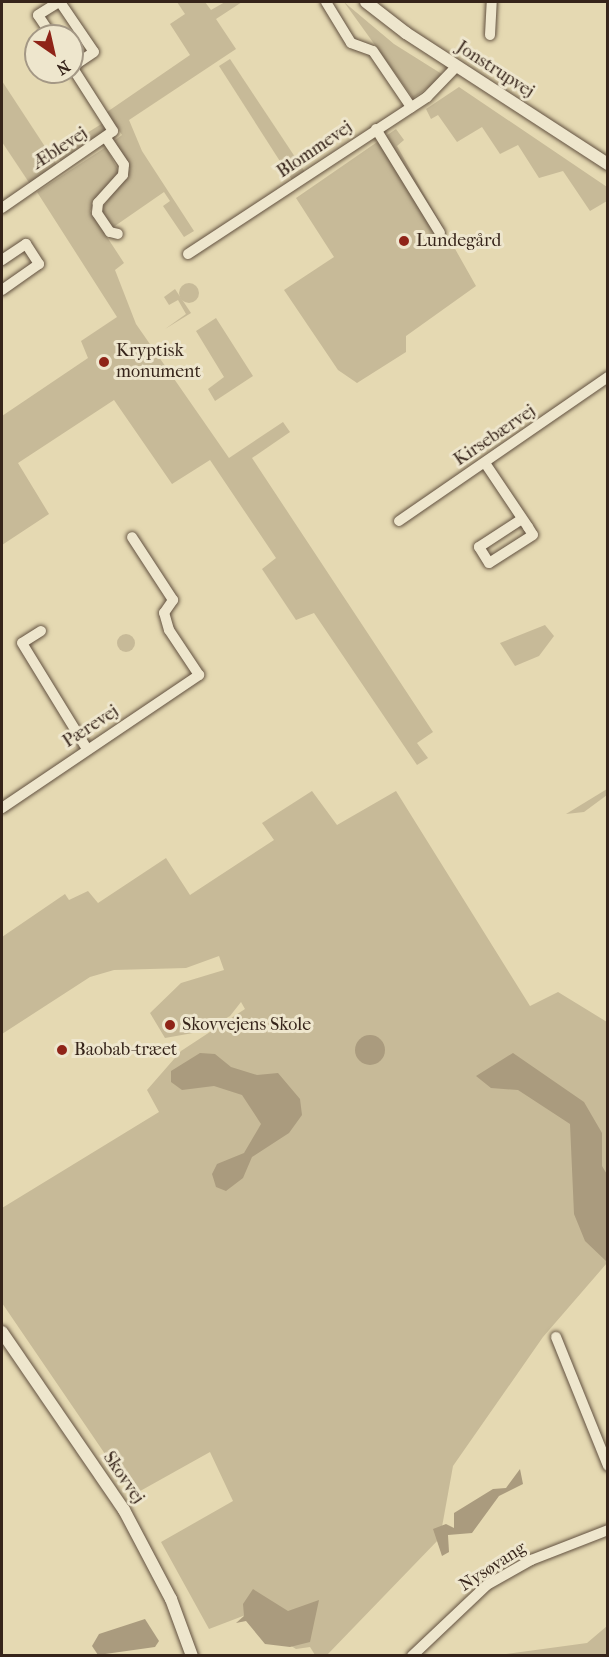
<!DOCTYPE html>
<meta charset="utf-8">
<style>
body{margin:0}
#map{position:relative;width:609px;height:1657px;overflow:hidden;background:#e5d9b2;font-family:"IM FELL French Canon",serif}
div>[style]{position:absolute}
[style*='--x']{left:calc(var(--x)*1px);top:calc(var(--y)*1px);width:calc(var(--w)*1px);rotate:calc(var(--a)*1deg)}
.green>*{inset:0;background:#c7ba98}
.round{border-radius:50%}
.water>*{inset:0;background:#aa9b7e}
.roads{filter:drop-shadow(0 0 2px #625140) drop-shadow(0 0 2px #625140)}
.minor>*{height:10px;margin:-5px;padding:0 5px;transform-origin:5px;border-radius:5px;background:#eee6cd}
.tertiary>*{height:12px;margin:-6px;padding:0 6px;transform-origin:6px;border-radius:6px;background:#eee6cd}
.dots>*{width:16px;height:16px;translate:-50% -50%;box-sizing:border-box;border:3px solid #eee6cd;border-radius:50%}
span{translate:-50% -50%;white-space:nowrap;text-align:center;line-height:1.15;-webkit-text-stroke:6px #eee6cd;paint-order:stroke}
.street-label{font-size:18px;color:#36241a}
.poi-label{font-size:18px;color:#36241a}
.left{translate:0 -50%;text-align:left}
.frame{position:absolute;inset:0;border:3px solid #36241a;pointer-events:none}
.north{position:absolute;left:24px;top:24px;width:60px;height:60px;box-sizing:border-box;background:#eee6cd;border:2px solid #a49885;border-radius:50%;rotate:146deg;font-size:16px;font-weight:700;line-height:24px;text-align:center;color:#36241a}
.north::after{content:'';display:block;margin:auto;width:21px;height:27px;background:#8f2418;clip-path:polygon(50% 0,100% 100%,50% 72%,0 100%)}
</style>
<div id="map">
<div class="green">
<div style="clip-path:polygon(177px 2px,205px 2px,211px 10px,225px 2px,242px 2px,216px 19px,236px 49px,129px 120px,142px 151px,194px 231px,184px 237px,163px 206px,170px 201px,164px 192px,112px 228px,100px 211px,130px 169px,114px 141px,122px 135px,107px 112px,190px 55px,170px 24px,185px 14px)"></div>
<div style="clip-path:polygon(344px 2px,394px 44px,445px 76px,413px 98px)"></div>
<div style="clip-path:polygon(230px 59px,305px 172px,292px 180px,219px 66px)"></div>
<div style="clip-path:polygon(2px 81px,57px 165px,30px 184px,2px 142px)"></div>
<div style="clip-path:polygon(459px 87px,607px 187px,607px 201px,590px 211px,563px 171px,539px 178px,518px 145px,500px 154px,482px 127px,457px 142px,438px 115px,431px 119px,426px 109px)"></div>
<div style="clip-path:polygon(103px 123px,107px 129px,62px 163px,55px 153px)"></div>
<div style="clip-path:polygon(396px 129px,404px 140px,397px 146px,476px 286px,406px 336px,406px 352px,357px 383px,338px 370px,284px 290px,334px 257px,296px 198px)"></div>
<div style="clip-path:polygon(106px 147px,119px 172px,90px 211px,124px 263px,115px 270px,136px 324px,229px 458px,283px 422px,290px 432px,252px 458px,433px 732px,417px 743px,428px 758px,417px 765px,314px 613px,296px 620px,262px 569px,276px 558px,210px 460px,172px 484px,114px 400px,18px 463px,49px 514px,2px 545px,2px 416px,88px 358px,81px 341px,117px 317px,37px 192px)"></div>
<div class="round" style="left:179px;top:283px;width:20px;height:20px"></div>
<div style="clip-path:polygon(175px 289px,191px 313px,165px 329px,186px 314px,178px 300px,169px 305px,164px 297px)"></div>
<div style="clip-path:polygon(216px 318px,253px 376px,215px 401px,208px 389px,224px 377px,196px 331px)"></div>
<div style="clip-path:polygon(545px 625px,554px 636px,539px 656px,515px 666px,500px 643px)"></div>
<div class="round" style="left:117px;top:634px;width:18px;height:18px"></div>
<div style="clip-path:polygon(607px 789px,607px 795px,584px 812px,566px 814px)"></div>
<div style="clip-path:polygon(312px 791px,337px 825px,396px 791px,530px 1006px,558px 992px,607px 1022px,607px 1263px,543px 1337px,453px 1466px,440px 1538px,327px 1655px,315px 1655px,310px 1647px,296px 1649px,243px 1616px,209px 1629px,161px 1542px,233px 1501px,210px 1452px,133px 1495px,2px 1303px,2px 1208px,159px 1112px,147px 1090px,181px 1051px,245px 1009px,241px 1002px,230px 1016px,204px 1031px,165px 1038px,150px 1013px,181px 983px,224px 970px,219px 956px,186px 968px,114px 970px,90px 977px,2px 1034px,2px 937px,65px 894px,69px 900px,88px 891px,98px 903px,166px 858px,190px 895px,274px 840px,262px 823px)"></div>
<div style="clip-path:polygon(607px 1626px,607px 1655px,491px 1656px,587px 1643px)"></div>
</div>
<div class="water">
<div class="round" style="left:355px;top:1035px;width:30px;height:30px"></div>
<div style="clip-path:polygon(200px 1053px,215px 1054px,231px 1067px,257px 1075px,278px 1073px,300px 1099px,302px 1115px,289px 1133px,252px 1157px,243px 1178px,226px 1191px,216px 1187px,212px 1174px,217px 1164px,244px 1153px,261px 1124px,242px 1095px,214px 1086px,182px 1090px,171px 1082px,171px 1071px)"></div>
<div style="clip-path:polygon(513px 1053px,584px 1102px,602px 1133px,602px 1166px,608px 1176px,606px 1261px,585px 1241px,574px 1214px,570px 1124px,518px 1090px,491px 1088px,476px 1076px)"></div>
<div style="clip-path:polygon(520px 1469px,523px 1484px,499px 1496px,472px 1533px,448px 1535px,449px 1552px,442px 1556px,433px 1529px,446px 1524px,454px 1528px,454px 1513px,493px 1489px,506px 1488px)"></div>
<div style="clip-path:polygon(253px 1589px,288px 1611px,319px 1600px,310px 1642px,290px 1647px,265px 1644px,246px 1621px,236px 1623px,244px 1616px,243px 1604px)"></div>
<div style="clip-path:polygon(145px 1619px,159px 1641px,155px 1647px,98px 1655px,92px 1646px,99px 1634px)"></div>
</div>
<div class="roads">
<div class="minor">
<div style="--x:60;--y:2;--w:60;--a:55.8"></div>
<div style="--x:94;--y:52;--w:27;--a:146"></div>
<div style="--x:326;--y:2;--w:48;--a:58.6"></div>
<div style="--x:351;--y:43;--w:23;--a:20"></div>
<div style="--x:373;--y:51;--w:68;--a:55.8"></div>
<div style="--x:490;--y:35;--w:33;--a:-87"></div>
<div style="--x:52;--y:36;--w:25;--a:-124"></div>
<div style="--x:38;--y:15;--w:25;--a:-32"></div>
<div style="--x:376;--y:129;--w:122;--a:58.4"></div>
<div style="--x:106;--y:138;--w:32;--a:56"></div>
<div style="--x:124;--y:165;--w:10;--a:96"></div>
<div style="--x:123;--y:175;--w:38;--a:132"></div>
<div style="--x:98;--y:203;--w:10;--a:96"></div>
<div style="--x:97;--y:213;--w:23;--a:56"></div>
<div style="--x:110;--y:232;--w:8;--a:14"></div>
<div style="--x:2;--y:208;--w:135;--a:-34.7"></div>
<div style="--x:113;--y:131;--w:76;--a:-122.6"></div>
<div style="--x:188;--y:254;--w:286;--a:-33.3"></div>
<div style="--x:427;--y:97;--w:42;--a:-46"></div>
<div style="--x:2;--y:260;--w:29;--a:-34"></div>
<div style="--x:26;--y:244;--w:24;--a:57"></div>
<div style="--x:39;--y:264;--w:45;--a:144.9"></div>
<div style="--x:485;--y:463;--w:77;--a:56.1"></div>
<div style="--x:528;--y:527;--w:9;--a:58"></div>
<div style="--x:533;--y:535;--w:52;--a:147.5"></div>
<div style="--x:489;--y:563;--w:19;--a:-122"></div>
<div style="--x:479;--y:547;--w:51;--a:-33.1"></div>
<div style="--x:399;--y:521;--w:254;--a:-34.6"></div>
<div style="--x:41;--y:631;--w:22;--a:148"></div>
<div style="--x:22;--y:643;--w:124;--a:58.5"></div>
<div style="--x:2;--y:808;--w:238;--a:-34"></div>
<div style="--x:199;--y:675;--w:54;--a:-123.7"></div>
<div style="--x:169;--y:630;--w:18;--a:-106"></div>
<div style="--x:164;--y:613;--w:16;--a:-55"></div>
<div style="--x:173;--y:600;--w:75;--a:-123.1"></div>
<div style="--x:556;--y:1337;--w:139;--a:68"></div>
<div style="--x:412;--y:1656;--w:103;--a:-43.4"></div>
<div style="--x:487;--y:1585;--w:51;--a:-29.6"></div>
<div style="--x:531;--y:1560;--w:83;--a:-21.3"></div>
</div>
<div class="tertiary">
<div style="--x:366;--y:2;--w:51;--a:37.8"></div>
<div style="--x:406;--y:33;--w:241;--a:33"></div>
<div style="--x:2;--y:1332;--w:216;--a:55.6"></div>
<div style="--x:124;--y:1510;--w:101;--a:62.2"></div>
<div style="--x:171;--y:1599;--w:61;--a:69.8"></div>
</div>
</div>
<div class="dots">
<div style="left:404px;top:241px;background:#8f2418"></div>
<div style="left:104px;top:362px;background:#8f2418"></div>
<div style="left:170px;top:1025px;background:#8f2418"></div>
<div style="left:62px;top:1050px;background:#8f2418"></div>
</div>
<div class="street-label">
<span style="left:495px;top:70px;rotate:33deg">Jonstrupvej</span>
<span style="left:60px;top:149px;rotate:-33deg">Æblevej</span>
<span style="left:315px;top:150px;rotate:-34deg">Blommevej</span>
<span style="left:495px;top:436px;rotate:-34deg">Kirsebærvej</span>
<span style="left:91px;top:727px;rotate:-33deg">Pærevej</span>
<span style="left:123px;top:1478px;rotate:56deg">Skovvej</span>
<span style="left:493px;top:1567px;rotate:-33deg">Nysøvang</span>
</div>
<div class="poi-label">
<span class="left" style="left:416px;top:241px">Lundegård</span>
<span class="left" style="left:116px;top:362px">Kryptisk<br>monument</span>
<span class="left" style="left:182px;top:1025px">Skovvejens Skole</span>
<span class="left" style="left:74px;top:1050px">Baobab-træet</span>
</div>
<div class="frame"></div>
<div class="north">N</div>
</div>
